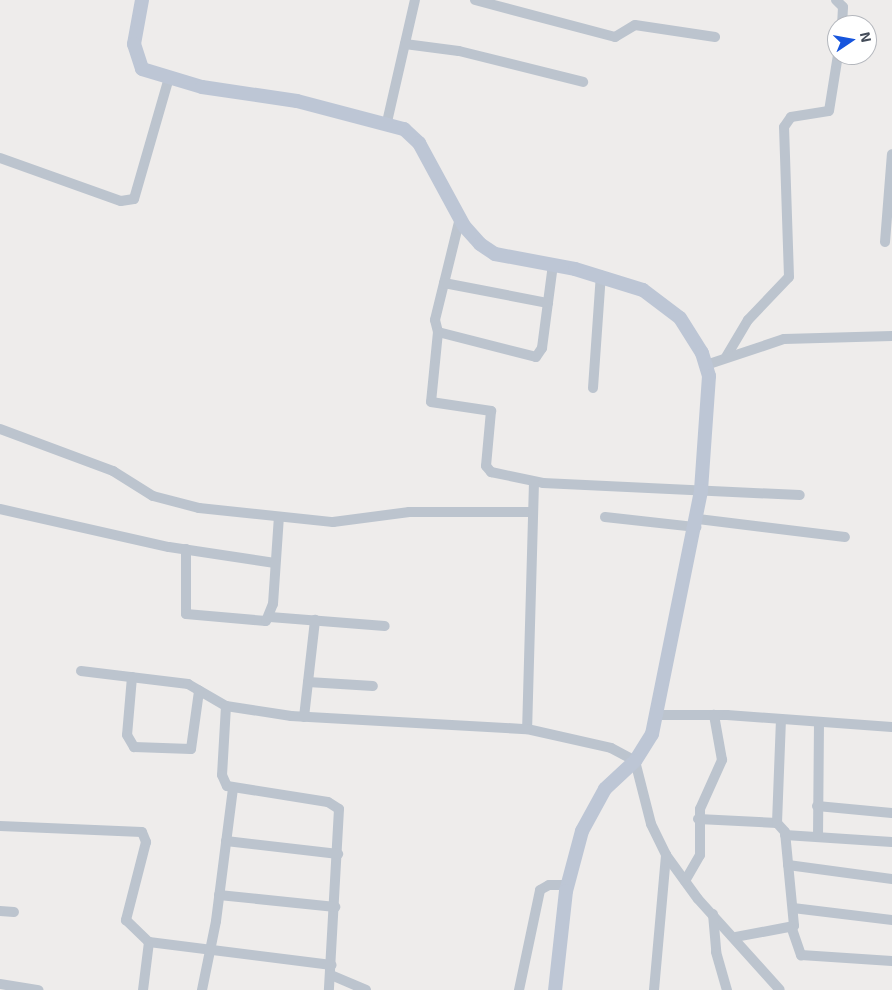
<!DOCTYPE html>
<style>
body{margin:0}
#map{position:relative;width:892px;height:990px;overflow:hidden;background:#eeeceb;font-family:"Exo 2",sans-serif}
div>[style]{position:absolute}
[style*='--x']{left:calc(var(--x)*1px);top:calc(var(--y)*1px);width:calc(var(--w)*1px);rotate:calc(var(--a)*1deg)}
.street>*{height:10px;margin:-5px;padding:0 5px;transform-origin:5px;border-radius:5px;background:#bcc4ce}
.secondary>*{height:14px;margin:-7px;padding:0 7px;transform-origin:7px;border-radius:7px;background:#bdc6d5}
span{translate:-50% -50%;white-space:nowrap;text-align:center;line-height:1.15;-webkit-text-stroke:4px #fff;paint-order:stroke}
.north{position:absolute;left:827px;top:15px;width:50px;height:50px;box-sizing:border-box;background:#fff;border:1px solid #b4b7bd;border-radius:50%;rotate:78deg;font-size:14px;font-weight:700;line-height:20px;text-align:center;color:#444c59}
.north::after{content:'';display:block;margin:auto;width:18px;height:22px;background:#1755dd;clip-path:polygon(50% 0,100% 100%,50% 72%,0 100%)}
</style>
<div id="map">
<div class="street">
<div style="--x:475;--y:0;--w:145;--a:14.8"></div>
<div style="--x:615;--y:37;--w:23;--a:-31"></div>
<div style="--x:635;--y:25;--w:81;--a:8.5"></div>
<div style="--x:836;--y:0;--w:10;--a:45"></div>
<div style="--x:843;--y:7;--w:18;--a:93"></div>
<div style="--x:405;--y:44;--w:54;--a:7.4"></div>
<div style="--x:459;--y:51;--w:128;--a:14"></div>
<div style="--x:387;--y:122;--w:125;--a:-77.1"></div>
<div style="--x:0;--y:158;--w:128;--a:19.6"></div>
<div style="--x:121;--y:201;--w:13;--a:-9"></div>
<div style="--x:134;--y:199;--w:126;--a:-73.9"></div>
<div style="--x:460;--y:218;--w:105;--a:103.8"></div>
<div style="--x:435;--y:320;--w:12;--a:76"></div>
<div style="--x:438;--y:332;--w:101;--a:14.3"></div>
<div style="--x:536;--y:357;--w:11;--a:-56"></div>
<div style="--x:542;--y:348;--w:84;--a:-82.5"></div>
<div style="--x:885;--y:242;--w:88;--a:-85.5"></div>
<div style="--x:444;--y:283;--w:106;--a:10.9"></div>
<div style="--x:438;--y:332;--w:70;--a:95.7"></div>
<div style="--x:431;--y:402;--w:61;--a:8.5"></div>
<div style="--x:491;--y:411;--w:55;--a:95.2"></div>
<div style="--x:486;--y:466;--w:8;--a:50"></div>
<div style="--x:491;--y:472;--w:53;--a:11.9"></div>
<div style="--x:543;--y:483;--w:257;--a:2.7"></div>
<div style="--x:726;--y:357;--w:43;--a:-59.3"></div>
<div style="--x:748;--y:320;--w:59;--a:-46.4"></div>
<div style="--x:789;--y:277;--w:150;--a:-91.9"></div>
<div style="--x:784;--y:127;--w:12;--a:-55"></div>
<div style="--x:791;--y:117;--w:38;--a:-9"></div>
<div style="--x:829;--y:111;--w:57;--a:-80.9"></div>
<div style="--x:706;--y:365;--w:82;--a:-18.4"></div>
<div style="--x:784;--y:339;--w:108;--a:-1.6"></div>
<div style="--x:593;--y:388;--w:113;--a:-86"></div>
<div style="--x:0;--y:429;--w:121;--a:20.4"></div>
<div style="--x:113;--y:471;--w:47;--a:32"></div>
<div style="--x:153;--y:496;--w:48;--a:14.6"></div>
<div style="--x:199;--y:508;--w:135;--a:6"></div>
<div style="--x:333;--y:522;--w:77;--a:-7.5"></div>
<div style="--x:409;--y:512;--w:123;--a:0"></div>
<div style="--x:534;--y:482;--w:247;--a:91.6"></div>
<div style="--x:527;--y:729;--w:86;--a:12.7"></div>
<div style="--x:611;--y:748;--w:27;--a:28"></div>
<div style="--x:635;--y:761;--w:65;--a:75.7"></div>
<div style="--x:651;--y:824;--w:34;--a:64"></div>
<div style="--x:666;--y:855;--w:54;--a:54"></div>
<div style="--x:698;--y:899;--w:122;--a:48"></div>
<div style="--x:0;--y:509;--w:173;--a:12.7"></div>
<div style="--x:169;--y:547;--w:107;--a:8.6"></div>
<div style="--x:605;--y:517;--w:92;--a:6.3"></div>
<div style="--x:698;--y:519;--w:148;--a:7"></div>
<div style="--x:186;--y:549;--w:65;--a:90"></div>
<div style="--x:186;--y:614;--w:80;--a:5"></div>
<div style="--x:266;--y:621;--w:18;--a:-68"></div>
<div style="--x:273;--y:604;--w:87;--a:-86.1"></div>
<div style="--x:270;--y:617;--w:115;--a:4.5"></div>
<div style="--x:81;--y:671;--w:108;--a:6.9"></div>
<div style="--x:188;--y:684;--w:44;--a:30.1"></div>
<div style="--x:226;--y:706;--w:66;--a:8.7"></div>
<div style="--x:291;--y:716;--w:236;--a:3.2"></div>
<div style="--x:132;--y:677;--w:58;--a:94.9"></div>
<div style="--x:127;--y:735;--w:14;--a:60"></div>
<div style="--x:134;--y:747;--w:57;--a:2"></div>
<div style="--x:191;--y:749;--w:59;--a:-82.1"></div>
<div style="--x:308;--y:682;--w:65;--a:3.5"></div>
<div style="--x:226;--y:706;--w:69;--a:93.3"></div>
<div style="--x:222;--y:775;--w:12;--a:66"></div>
<div style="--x:227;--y:786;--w:102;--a:9"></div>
<div style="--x:328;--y:802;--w:13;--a:32"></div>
<div style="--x:339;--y:809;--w:181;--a:93.2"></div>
<div style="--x:656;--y:715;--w:71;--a:0"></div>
<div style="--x:727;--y:715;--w:165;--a:4.2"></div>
<div style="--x:304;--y:717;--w:98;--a:-83.5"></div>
<div style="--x:817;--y:806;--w:75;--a:5.3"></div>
<div style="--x:698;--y:819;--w:79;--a:2.9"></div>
<div style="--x:777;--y:823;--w:12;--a:48"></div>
<div style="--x:785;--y:832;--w:94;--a:84.5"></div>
<div style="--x:794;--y:926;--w:59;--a:169.3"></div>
<div style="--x:777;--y:823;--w:102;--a:-87.8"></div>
<div style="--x:0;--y:826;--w:142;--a:2.4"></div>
<div style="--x:142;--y:832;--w:11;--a:68"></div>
<div style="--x:146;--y:842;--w:81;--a:104.4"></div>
<div style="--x:126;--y:920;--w:32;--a:44"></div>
<div style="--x:149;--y:942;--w:48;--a:97.1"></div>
<div style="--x:785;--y:835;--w:107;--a:3.7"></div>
<div style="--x:818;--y:837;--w:112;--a:-89.5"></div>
<div style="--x:226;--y:841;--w:113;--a:6.6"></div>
<div style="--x:788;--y:865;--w:105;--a:7.7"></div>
<div style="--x:685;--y:881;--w:30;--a:-60"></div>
<div style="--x:700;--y:855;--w:46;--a:-90"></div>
<div style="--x:700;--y:809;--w:54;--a:-65.8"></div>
<div style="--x:722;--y:760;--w:46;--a:-100.1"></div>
<div style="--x:219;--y:895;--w:117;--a:5.9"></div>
<div style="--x:793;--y:908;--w:100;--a:6.9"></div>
<div style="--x:0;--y:911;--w:14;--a:4"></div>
<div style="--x:713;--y:914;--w:38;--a:85"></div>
<div style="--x:716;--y:952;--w:40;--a:74"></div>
<div style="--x:792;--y:929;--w:28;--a:71"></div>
<div style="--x:801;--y:955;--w:91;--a:3.8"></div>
<div style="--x:149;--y:942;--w:184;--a:7.2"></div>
<div style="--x:331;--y:975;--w:38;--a:23"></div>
<div style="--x:0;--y:984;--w:39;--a:9"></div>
<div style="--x:202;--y:990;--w:70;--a:-78.5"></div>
<div style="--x:216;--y:921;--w:134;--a:-82.7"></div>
<div style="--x:519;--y:990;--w:102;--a:-78.1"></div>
<div style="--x:540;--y:890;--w:10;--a:-29"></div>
<div style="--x:549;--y:885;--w:18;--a:0"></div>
<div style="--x:654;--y:990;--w:136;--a:-84.9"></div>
</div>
<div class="secondary">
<div style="--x:142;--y:0;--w:45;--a:100.3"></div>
<div style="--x:134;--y:44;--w:26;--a:72"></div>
<div style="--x:142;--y:69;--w:63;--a:16.7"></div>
<div style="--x:202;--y:87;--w:96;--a:8.4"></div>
<div style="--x:297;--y:101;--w:111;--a:14.7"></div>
<div style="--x:404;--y:129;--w:21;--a:43"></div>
<div style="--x:419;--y:143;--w:94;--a:61.5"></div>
<div style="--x:464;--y:226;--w:24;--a:48"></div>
<div style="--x:480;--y:244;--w:18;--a:34"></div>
<div style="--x:495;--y:254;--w:81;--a:10.6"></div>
<div style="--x:575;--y:269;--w:71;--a:17.2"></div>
<div style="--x:643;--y:290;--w:46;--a:37.1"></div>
<div style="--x:680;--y:318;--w:41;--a:57.8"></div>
<div style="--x:702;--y:353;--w:24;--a:73"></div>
<div style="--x:709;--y:376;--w:115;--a:94"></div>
<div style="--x:701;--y:491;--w:248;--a:101.4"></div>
<div style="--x:652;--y:734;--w:32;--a:122"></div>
<div style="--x:635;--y:761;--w:41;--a:137"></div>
<div style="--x:605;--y:789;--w:48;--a:118.7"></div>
<div style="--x:582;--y:831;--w:62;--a:104.9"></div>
<div style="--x:566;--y:891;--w:100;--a:96.3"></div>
</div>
<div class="north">N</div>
</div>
